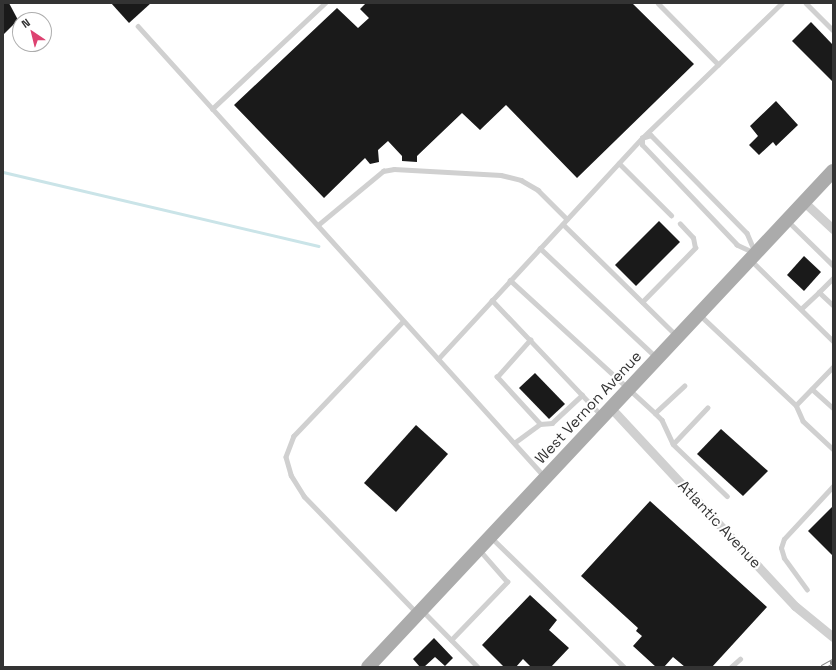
<!DOCTYPE html>
<style>
body{margin:0}
#map{position:relative;width:836px;height:670px;overflow:hidden;background:#fff;font-family:"Space Grotesk",sans-serif}
div>[style]{position:absolute}
[style*='--x']{left:calc(var(--x)*1px);top:calc(var(--y)*1px);width:calc(var(--w)*1px);rotate:calc(var(--a)*1deg)}
.stream>*{height:3px;margin:-1.5px;padding:0 1.5px;transform-origin:1.5px;border-radius:1.5px;background:#cae4e8}
.building>*{inset:0;background:#1a1a1a}
.lane>*{height:4.5px;margin:-2.25px;padding:0 2.25px;transform-origin:2.25px;border-radius:2.25px;background:#d0d0d0}
.street>*{height:9px;margin:-4.5px;padding:0 4.5px;transform-origin:4.5px;border-radius:4.5px;background:#d0d0d0}
.primary>*{height:14px;margin:-7px;padding:0 7px;transform-origin:7px;border-radius:7px;background:#ababab}
.rail>*{height:4.5px;margin-top:-2.25px;transform-origin:0;background:repeating-linear-gradient(90deg,#fff 0 9px,#888 0 18px);box-sizing:border-box;border-block:1px solid #888}
span{translate:-50% -50%;white-space:nowrap;text-align:center;line-height:1.15;-webkit-text-stroke:4px #fff;paint-order:stroke}
.street-label{font-size:15px;color:#333}
.frame{position:absolute;inset:0;border:4px solid #333;pointer-events:none}
.north{position:absolute;left:12px;top:12px;width:40px;height:40px;box-sizing:border-box;background:#fff;border:1px solid #adadad;border-radius:50%;rotate:325deg;font-size:11px;font-weight:700;line-height:16px;text-align:center;color:#333}
.north::after{content:'';display:block;margin:auto;width:14px;height:18px;background:#dd4271;clip-path:polygon(50% 0,100% 100%,50% 72%,0 100%)}
</style>
<div id="map">
<div class="stream">
<div style="--x:3;--y:172;--w:324;--a:13.2"></div>
</div>
<div class="building">
<div style="clip-path:polygon(3px 3px,9px 3px,18px 20px,3px 35px)"></div>
<div style="clip-path:polygon(111px 3px,151px 3px,129px 23px)"></div>
<div style="clip-path:polygon(366px 3px,632px 3px,694px 64px,577px 178px,506px 105px,480px 130px,462px 113px,417px 156px,417px 162px,402px 161px,402px 156px,388px 141px,378px 150px,379px 162px,370px 164px,365px 158px,324px 198px,234px 105px,337px 8px,358px 28px,369px 18px,360px 9px)"></div>
<div style="clip-path:polygon(811px 22px,833px 45px,833px 82px,792px 41px)"></div>
<div style="clip-path:polygon(776px 101px,798px 125px,776px 146px,773px 142px,759px 155px,749px 145px,758px 136px,750px 126px)"></div>
<div style="clip-path:polygon(659px 221px,680px 242px,636px 286px,615px 265px)"></div>
<div style="clip-path:polygon(804px 256px,821px 272px,804px 291px,787px 275px)"></div>
<div style="clip-path:polygon(535px 373px,565px 404px,549px 419px,519px 388px)"></div>
<div style="clip-path:polygon(416px 425px,448px 454px,396px 512px,364px 483px)"></div>
<div style="clip-path:polygon(721px 429px,768px 471px,743px 496px,697px 454px)"></div>
<div style="clip-path:polygon(650px 501px,767px 607px,712px 667px,685px 667px,673px 657px,664px 667px,656px 667px,633px 646px,642px 636px,636px 631px,638px 628px,581px 576px)"></div>
<div style="clip-path:polygon(833px 506px,833px 556px,808px 531px)"></div>
<div style="clip-path:polygon(530px 595px,557px 620px,549px 630px,569px 648px,551px 667px,531px 667px,523px 659px,516px 667px,504px 667px,482px 645px)"></div>
<div style="clip-path:polygon(434px 638px,453px 658px,445px 666px,435px 657px,424px 667px,420px 667px,413px 659px)"></div>
</div>
<div class="lane">
<div style="--x:658;--y:3;--w:86;--a:45.5"></div>
<div style="--x:806;--y:3;--w:38;--a:45"></div>
<div style="--x:138;--y:26;--w:606;--a:47.94"></div>
<div style="--x:212;--y:109;--w:155;--a:-43.2"></div>
<div style="--x:651;--y:135;--w:137;--a:45.6"></div>
<div style="--x:747;--y:233;--w:23;--a:67"></div>
<div style="--x:756;--y:254;--w:21;--a:-155"></div>
<div style="--x:737;--y:245;--w:138;--a:-133.5"></div>
<div style="--x:642;--y:145;--w:7;--a:-90"></div>
<div style="--x:642;--y:138;--w:9;--a:-18"></div>
<div style="--x:619;--y:163;--w:74;--a:45"></div>
<div style="--x:788;--y:221;--w:63;--a:44.4"></div>
<div style="--x:563;--y:224;--w:158;--a:44.5"></div>
<div style="--x:318;--y:225;--w:85;--a:-39.7"></div>
<div style="--x:383;--y:171;--w:11;--a:-10"></div>
<div style="--x:394;--y:169;--w:107;--a:3.2"></div>
<div style="--x:501;--y:175;--w:21;--a:14"></div>
<div style="--x:521;--y:180;--w:20;--a:30"></div>
<div style="--x:538;--y:190;--w:41;--a:45"></div>
<div style="--x:540;--y:248;--w:159;--a:43.2"></div>
<div style="--x:752;--y:261;--w:114;--a:44.6"></div>
<div style="--x:510;--y:280;--w:197;--a:42.5"></div>
<div style="--x:655;--y:413;--w:10;--a:45"></div>
<div style="--x:662;--y:420;--w:26;--a:65"></div>
<div style="--x:673;--y:444;--w:75;--a:43.9"></div>
<div style="--x:819;--y:292;--w:20;--a:-45"></div>
<div style="--x:492;--y:300;--w:158;--a:46.5"></div>
<div style="--x:642;--y:302;--w:76;--a:-45.5"></div>
<div style="--x:695;--y:248;--w:10;--a:-101"></div>
<div style="--x:693;--y:238;--w:19;--a:-133"></div>
<div style="--x:801;--y:309;--w:25;--a:-43"></div>
<div style="--x:819;--y:292;--w:19;--a:43"></div>
<div style="--x:700;--y:315;--w:132;--a:43.2"></div>
<div style="--x:796;--y:405;--w:53;--a:-45.8"></div>
<div style="--x:403;--y:322;--w:158;--a:133.7"></div>
<div style="--x:294;--y:436;--w:22;--a:111"></div>
<div style="--x:286;--y:457;--w:19;--a:74"></div>
<div style="--x:291;--y:475;--w:25;--a:58"></div>
<div style="--x:304;--y:496;--w:163;--a:46"></div>
<div style="--x:438;--y:359;--w:301;--a:-47.3"></div>
<div style="--x:642;--y:138;--w:194;--a:-44"></div>
<div style="--x:812;--y:389;--w:28;--a:42"></div>
<div style="--x:796;--y:405;--w:17;--a:66"></div>
<div style="--x:803;--y:421;--w:41;--a:43"></div>
<div style="--x:655;--y:413;--w:40;--a:-43"></div>
<div style="--x:540;--y:424;--w:12;--a:-5"></div>
<div style="--x:552;--y:423;--w:41;--a:-43"></div>
<div style="--x:514;--y:443;--w:32;--a:-36"></div>
<div style="--x:540;--y:424;--w:64;--a:-132.5"></div>
<div style="--x:497;--y:377;--w:50;--a:-48.3"></div>
<div style="--x:673;--y:444;--w:50;--a:-46.6"></div>
<div style="--x:492;--y:538;--w:185;--a:44.3"></div>
<div style="--x:807;--y:590;--w:39;--a:-126"></div>
<div style="--x:784;--y:558;--w:10;--a:-107"></div>
<div style="--x:781;--y:548;--w:9;--a:-72"></div>
<div style="--x:784;--y:539;--w:72;--a:-47.2"></div>
<div style="--x:423;--y:611;--w:78;--a:45.5"></div>
<div style="--x:451;--y:640;--w:81;--a:-46"></div>
<div style="--x:507;--y:582;--w:43;--a:-131.2"></div>
<div style="--x:731;--y:667;--w:12;--a:-42"></div>
</div>
<div class="street">
<div style="--x:804;--y:202;--w:40;--a:43"></div>
<div style="--x:610;--y:407;--w:272;--a:47.1"></div>
<div style="--x:795;--y:606;--w:49;--a:39.2"></div>
</div>
<div class="primary">
<div style="--x:368;--y:667;--w:680;--a:-46.85"></div>
</div>
<div class="rail">
<div style="--x:822;--y:667;--w:13;--a:-29"></div>
</div>
<div class="street-label">
<span style="left:588px;top:407px;rotate:-47deg">West Vernon Avenue</span>
<span style="left:720px;top:524px;rotate:47deg">Atlantic Avenue</span>
</div>
<div class="frame"></div>
<div class="north">N</div>
</div>
